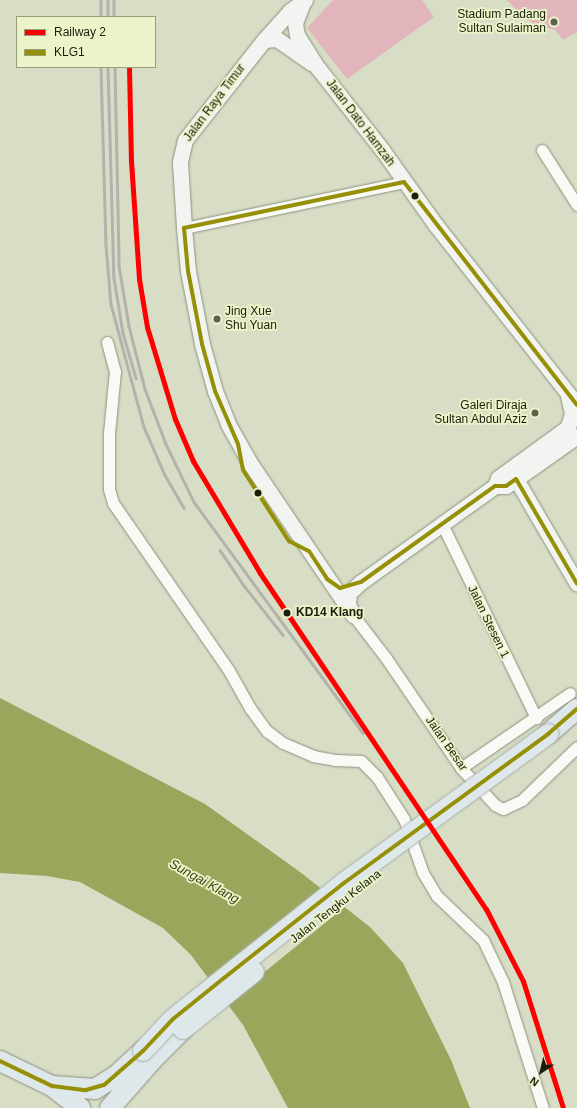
<!DOCTYPE html>
<style>
body{margin:0}
#map{position:relative;width:577px;height:1108px;overflow:hidden;background:#d8ddc6;font-family:Arial,sans-serif}
div>[style]{position:absolute}
[style*='--x']{left:calc(var(--x)*1px);top:calc(var(--y)*1px);width:calc(var(--w)*1px);rotate:calc(var(--a)*1deg)}
.green>*{inset:0;background:#e2b5bc}
.water>*{inset:0;background:#9ba65d}
.pier>*{inset:0;background:#d8ddc6}
.roads{filter:drop-shadow(0 0 1px #8d917e) drop-shadow(0 0 1px #8d917e)}
.street>*{height:11px;margin:-5.5px;padding:0 5.5px;transform-origin:5.5px;border-radius:5.5px;background:#f9faf6}
.secondary>*{height:15px;margin:-7.5px;padding:0 7.5px;transform-origin:7.5px;border-radius:7.5px;background:#f2f4f2}
.highway>*{height:20px;margin:-10px;padding:0 10px;transform-origin:10px;border-radius:10px;background:#dee7e9}
.rail>*{height:2.5px;margin:-1.25px;padding:0 1.25px;transform-origin:1.25px;border-radius:1.25px;background:#b2b3ad}
.bridges{filter:drop-shadow(0 0 1px #a4b0aa) drop-shadow(0 0 1px #a4b0aa)}
.highway-bridge>*{height:20px;margin:-10px;padding:0 10px;transform-origin:10px;border-radius:10px;background:#dee7e9}
.bus-1>*{height:4px;margin:-2px;padding:0 2px;transform-origin:2px;border-radius:2px;background:#959006}
.rail-1>*{height:5px;margin:-2.5px;padding:0 2.5px;transform-origin:2.5px;border-radius:2.5px;background:#f00}
.dots>*{width:11px;height:11px;translate:-50% -50%;box-sizing:border-box;border:2px solid #ebf4c9;border-radius:50%}
span{translate:-50% -50%;white-space:nowrap;text-align:center;line-height:1.15;-webkit-text-stroke:3.5px #ebf4c9;paint-order:stroke}
.poi-label{font-size:12px;color:#1b1e0e}
.right{translate:-100% -50%;text-align:right}
.left{translate:0 -50%;text-align:left}
.street-label{font-size:12px;color:#1b1e0e}
.stop-label{font-size:12px;color:#1b1e0e;font-weight:700}
.water-label{font-size:13px;color:#3a410e;font-style:italic}
.legend{position:absolute;left:16px;top:16px;width:140px;height:52px;box-sizing:border-box;background:#ebf4c9;border:1px solid #989e7e;margin:0;padding:5px 7px;list-style:none;font-size:12px;color:#1b1e0e}
.legend li{display:flex;align-items:center;gap:8px;height:20px}
.legend b{width:20px;border:1px solid #989e7e}
.north{position:absolute;left:521px;top:1052px;width:40px;height:40px;-webkit-text-stroke:3px #ebf4c9;paint-order:stroke;rotate:215deg;font-size:11px;font-weight:700;line-height:16px;text-align:center;color:#1b1e0e}
.north::after{content:'';display:block;margin:auto;width:14px;height:18px;background:#1b1e0e;clip-path:polygon(50% 0,100% 100%,50% 72%,0 100%)}
</style>
<div id="map">
<div class="green">
<div style="clip-path:polygon(333px 0,422px 0,434px 17px,347px 79px,307px 28px)"></div>
<div style="clip-path:polygon(507px 0,577px 0,577px 32px,563px 40px,555px 30px,537px 25px,524px 18px)"></div>
</div>
<div class="water">
<div style="clip-path:polygon(0 698px,205px 804px,300px 872px,370px 927px,403px 963px,451px 1060px,470px 1108px,288px 1108px,243px 1025px,191px 955px,163px 928px,80px 882px,47px 876px,0 873px)"></div>
</div>
<div class="pier">
<div style="clip-path:polygon(322px 887px,346px 906px,225px 1004px,206px 979px)"></div>
</div>
<div class="roads">
<div class="street">
<div style="--x:542;--y:150;--w:65;--a:57.5"></div>
<div style="--x:184;--y:228;--w:225;--a:-11.8"></div>
<div style="--x:107;--y:342;--w:30;--a:75"></div>
<div style="--x:115;--y:371;--w:62;--a:95.5"></div>
<div style="--x:109;--y:433;--w:56;--a:90"></div>
<div style="--x:109;--y:489;--w:15;--a:74"></div>
<div style="--x:113;--y:503;--w:202;--a:55.3"></div>
<div style="--x:228;--y:669;--w:45;--a:60.6"></div>
<div style="--x:250;--y:708;--w:29;--a:54"></div>
<div style="--x:267;--y:731;--w:20;--a:37"></div>
<div style="--x:283;--y:743;--w:33;--a:23"></div>
<div style="--x:313;--y:756;--w:22;--a:10"></div>
<div style="--x:335;--y:760;--w:26;--a:2"></div>
<div style="--x:361;--y:761;--w:23;--a:45"></div>
<div style="--x:377;--y:777;--w:50;--a:57.3"></div>
<div style="--x:404;--y:819;--w:57;--a:70.6"></div>
<div style="--x:423;--y:873;--w:27;--a:59"></div>
<div style="--x:437;--y:896;--w:64;--a:43.7"></div>
<div style="--x:483;--y:940;--w:47;--a:64.5"></div>
<div style="--x:503;--y:982;--w:132;--a:72.4"></div>
<div style="--x:442;--y:524;--w:216;--a:64.1"></div>
<div style="--x:353;--y:615;--w:54;--a:52.5"></div>
<div style="--x:386;--y:658;--w:133;--a:55.7"></div>
<div style="--x:461;--y:768;--w:50;--a:47.4"></div>
<div style="--x:495;--y:805;--w:9;--a:27"></div>
<div style="--x:503;--y:809;--w:21;--a:-25"></div>
<div style="--x:522;--y:800;--w:76;--a:-43.9"></div>
<div style="--x:461;--y:768;--w:132;--a:-34.5"></div>
</div>
<div class="secondary">
<div style="--x:305;--y:0;--w:19;--a:144"></div>
<div style="--x:290;--y:11;--w:39;--a:132"></div>
<div style="--x:264;--y:40;--w:127;--a:128.3"></div>
<div style="--x:185;--y:140;--w:23;--a:103"></div>
<div style="--x:180;--y:162;--w:66;--a:86.5"></div>
<div style="--x:184;--y:228;--w:43;--a:84.7"></div>
<div style="--x:188;--y:271;--w:74;--a:79.1"></div>
<div style="--x:202;--y:344;--w:49;--a:74.5"></div>
<div style="--x:215;--y:391;--w:35;--a:68"></div>
<div style="--x:228;--y:424;--w:45;--a:60.6"></div>
<div style="--x:250;--y:463;--w:184;--a:55.9"></div>
<div style="--x:303;--y:2;--w:22;--a:111"></div>
<div style="--x:295;--y:23;--w:12;--a:81"></div>
<div style="--x:297;--y:35;--w:39;--a:58"></div>
<div style="--x:318;--y:68;--w:105;--a:51.9"></div>
<div style="--x:383;--y:151;--w:90;--a:54.5"></div>
<div style="--x:435;--y:224;--w:230;--a:51.9"></div>
<div style="--x:264;--y:40;--w:13;--a:-4"></div>
<div style="--x:277;--y:39;--w:42;--a:35.2"></div>
<div style="--x:516;--y:479;--w:121;--a:59.8"></div>
<div style="--x:495;--y:486;--w:9;--a:-69"></div>
<div style="--x:498;--y:478;--w:87;--a:-36.1"></div>
<div style="--x:568;--y:427;--w:15;--a:-74"></div>
<div style="--x:572;--y:413;--w:18;--a:-103"></div>
<div style="--x:352;--y:613;--w:10;--a:-114"></div>
<div style="--x:348;--y:604;--w:11;--a:-85"></div>
<div style="--x:349;--y:593;--w:16;--a:-43"></div>
<div style="--x:361;--y:582;--w:165;--a:-35.6"></div>
<div style="--x:495;--y:486;--w:11;--a:0"></div>
<div style="--x:506;--y:486;--w:87;--a:-35.2"></div>
</div>
<div class="highway">
<div style="--x:548;--y:734;--w:38;--a:-41"></div>
<div style="--x:0;--y:1061;--w:58;--a:25.7"></div>
<div style="--x:52;--y:1086;--w:36;--a:38"></div>
<div style="--x:52;--y:1086;--w:43;--a:4"></div>
<div style="--x:95;--y:1089;--w:25;--a:-32"></div>
<div style="--x:116;--y:1076;--w:37;--a:-43"></div>
<div style="--x:110;--y:1108;--w:64;--a:-48.8"></div>
<div style="--x:152;--y:1060;--w:44;--a:-45"></div>
</div>
</div>
<div class="rail">
<div style="--x:101;--y:0;--w:17;--a:90"></div>
<div style="--x:108;--y:0;--w:17;--a:90"></div>
<div style="--x:114;--y:0;--w:17;--a:90"></div>
<div style="--x:101;--y:67;--w:178;--a:88.4"></div>
<div style="--x:106;--y:245;--w:59;--a:85.2"></div>
<div style="--x:111;--y:304;--w:127;--a:75"></div>
<div style="--x:144;--y:427;--w:52;--a:66.4"></div>
<div style="--x:165;--y:475;--w:38;--a:60"></div>
<div style="--x:108;--y:67;--w:211;--a:88.4"></div>
<div style="--x:114;--y:278;--w:56;--a:80.7"></div>
<div style="--x:123;--y:333;--w:47;--a:73.9"></div>
<div style="--x:115;--y:67;--w:199;--a:88.8"></div>
<div style="--x:119;--y:266;--w:61;--a:80.5"></div>
<div style="--x:129;--y:326;--w:65;--a:75.7"></div>
<div style="--x:145;--y:389;--w:59;--a:69.1"></div>
<div style="--x:166;--y:444;--w:64;--a:64.2"></div>
<div style="--x:194;--y:502;--w:286;--a:53.8"></div>
<div style="--x:220;--y:550;--w:45;--a:56"></div>
<div style="--x:245;--y:587;--w:61;--a:51.6"></div>
</div>
<div class="bridges">
<div class="highway-bridge">
<div style="--x:183;--y:1029;--w:91;--a:-38.8"></div>
<div style="--x:143;--y:1051;--w:44;--a:-46.8"></div>
<div style="--x:173;--y:1019;--w:218;--a:-38.5"></div>
<div style="--x:344;--y:883;--w:253;--a:-36.1"></div>
</div>
</div>
<div class="bus-1">
<div style="--x:577;--y:405;--w:282;--a:-127.8"></div>
<div style="--x:404;--y:182;--w:225;--a:168.2"></div>
<div style="--x:184;--y:228;--w:43;--a:84.7"></div>
<div style="--x:188;--y:271;--w:74;--a:79.1"></div>
<div style="--x:202;--y:344;--w:49;--a:74.5"></div>
<div style="--x:215;--y:391;--w:58;--a:66.5"></div>
<div style="--x:238;--y:444;--w:26;--a:79"></div>
<div style="--x:243;--y:470;--w:85;--a:57.1"></div>
<div style="--x:289;--y:541;--w:22;--a:27"></div>
<div style="--x:309;--y:551;--w:33;--a:57"></div>
<div style="--x:327;--y:579;--w:16;--a:35"></div>
<div style="--x:340;--y:588;--w:22;--a:-16"></div>
<div style="--x:361;--y:582;--w:165;--a:-35.6"></div>
<div style="--x:495;--y:486;--w:11;--a:0"></div>
<div style="--x:506;--y:486;--w:12;--a:-35"></div>
<div style="--x:516;--y:479;--w:121;--a:59.8"></div>
<div style="--x:0;--y:1061;--w:58;--a:25.7"></div>
<div style="--x:52;--y:1086;--w:34;--a:7"></div>
<div style="--x:86;--y:1090;--w:19;--a:-16"></div>
<div style="--x:104;--y:1085;--w:52;--a:-41.1"></div>
<div style="--x:143;--y:1051;--w:44;--a:-46.8"></div>
<div style="--x:173;--y:1019;--w:65;--a:-38.8"></div>
<div style="--x:224;--y:978;--w:153;--a:-38.4"></div>
<div style="--x:344;--y:883;--w:253;--a:-36.1"></div>
<div style="--x:548;--y:734;--w:38;--a:-41"></div>
</div>
<div class="rail-1">
<div style="--x:129;--y:67;--w:94;--a:88.8"></div>
<div style="--x:131;--y:161;--w:118;--a:86.1"></div>
<div style="--x:139;--y:279;--w:49;--a:80.5"></div>
<div style="--x:147;--y:327;--w:96;--a:73.1"></div>
<div style="--x:175;--y:419;--w:46;--a:66.8"></div>
<div style="--x:193;--y:461;--w:131;--a:59.1"></div>
<div style="--x:260;--y:573;--w:405;--a:56.1"></div>
<div style="--x:486;--y:909;--w:81;--a:62.8"></div>
<div style="--x:523;--y:981;--w:133;--a:72.5"></div>
</div>
<div class="dots">
<div style="left:554px;top:22px;background:#5d614e"></div>
<div style="left:415px;top:196px;background:#1b1e0e"></div>
<div style="left:217px;top:319px;background:#5d614e"></div>
<div style="left:535px;top:413px;background:#5d614e"></div>
<div style="left:258px;top:493px;background:#1b1e0e"></div>
<div style="left:287px;top:613px;background:#1b1e0e"></div>
</div>
<div class="poi-label">
<span class="right" style="left:546px;top:22px">Stadium Padang<br>Sultan Sulaiman</span>
<span class="left" style="left:225px;top:319px">Jing Xue<br>Shu Yuan</span>
<span class="right" style="left:527px;top:413px">Galeri Diraja<br>Sultan Abdul Aziz</span>
</div>
<div class="street-label">
<span style="left:215px;top:103px;rotate:-53deg">Jalan Raya Timur</span>
<span style="left:360px;top:123px;rotate:53deg">Jalan Dato Hamzah</span>
<span style="left:488px;top:622px;rotate:64deg">Jalan Stesen 1</span>
<span style="left:446px;top:744px;rotate:55deg">Jalan Besar</span>
<span style="left:336px;top:907px;rotate:-38deg">Jalan Tengku Kelana</span>
</div>
<div class="stop-label">
<span class="left" style="left:296px;top:613px">KD14 Klang</span>
</div>
<div class="water-label">
<span style="left:204px;top:882px;rotate:29deg">Sungai Klang</span>
</div>
<ul class="legend">
<li><b style="height:5px;background:#f00"></b>Railway 2</li>
<li><b style="height:5px;background:#959006"></b>KLG1</li>
</ul>
<div class="north">N</div>
</div>
